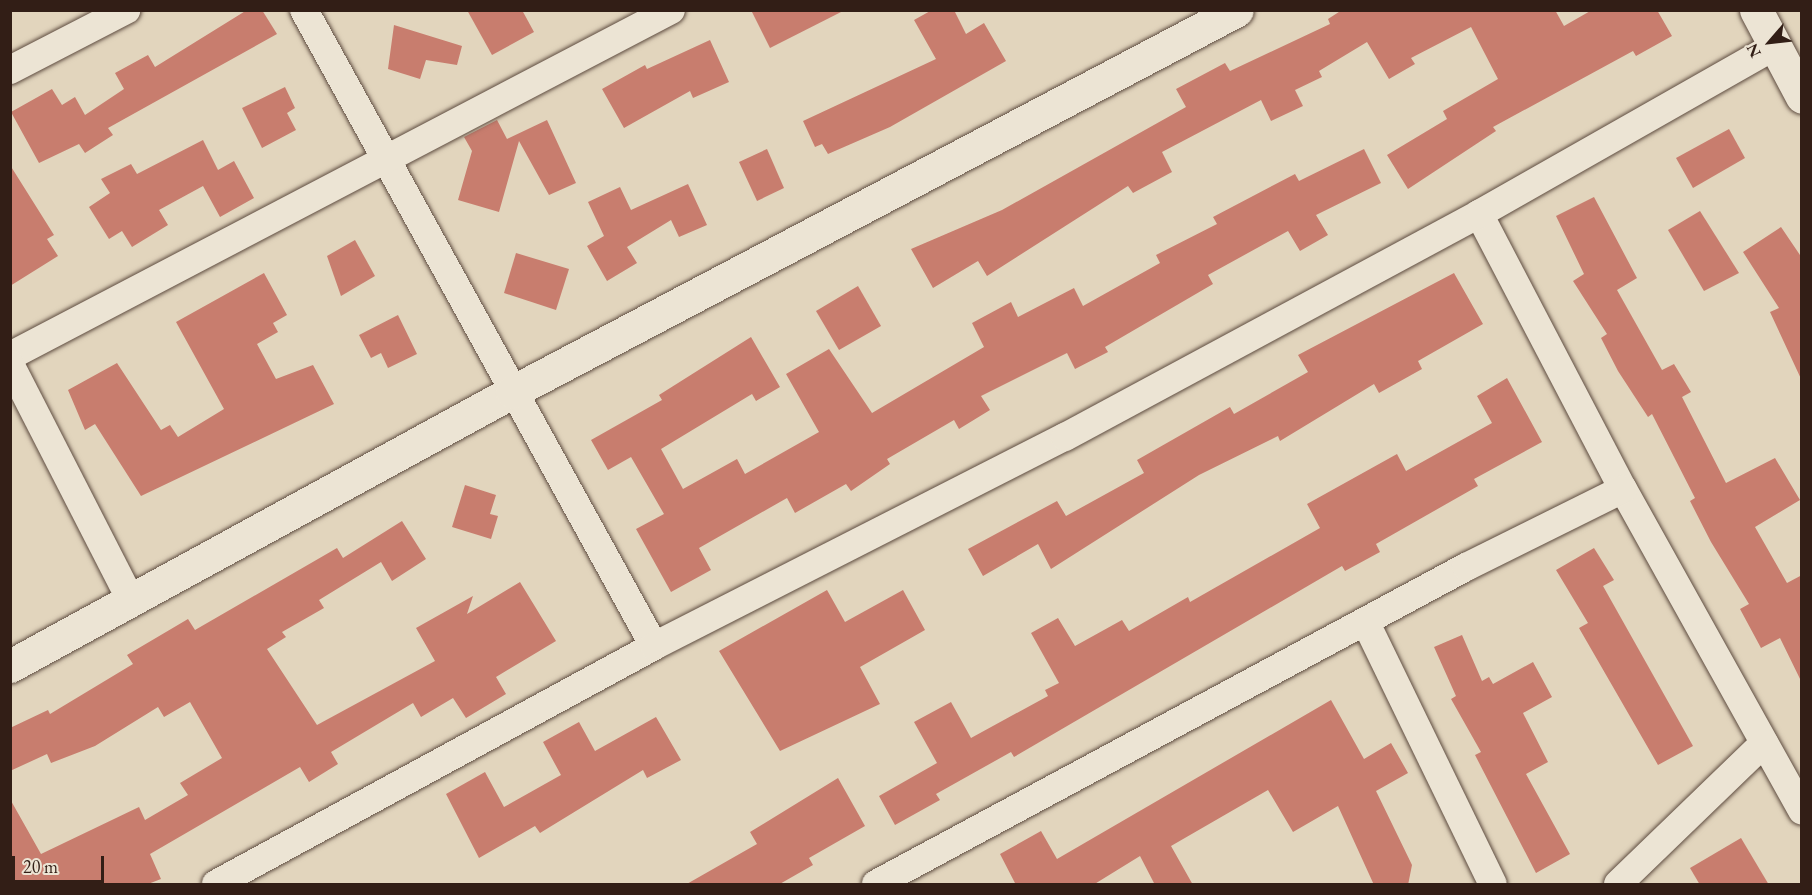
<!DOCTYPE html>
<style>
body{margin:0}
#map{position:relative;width:1812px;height:895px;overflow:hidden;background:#e2d5bd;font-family:"EB Garamond",serif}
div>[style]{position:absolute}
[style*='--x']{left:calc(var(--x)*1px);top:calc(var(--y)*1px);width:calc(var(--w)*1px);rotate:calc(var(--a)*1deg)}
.building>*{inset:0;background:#c87d6e}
.roads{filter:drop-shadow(0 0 2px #5e4c40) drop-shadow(0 0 2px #5e4c40)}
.street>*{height:28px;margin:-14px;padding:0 14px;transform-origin:14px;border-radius:14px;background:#ece4d4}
.secondary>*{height:33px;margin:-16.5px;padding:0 16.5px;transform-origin:16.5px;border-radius:16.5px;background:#ece4d4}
span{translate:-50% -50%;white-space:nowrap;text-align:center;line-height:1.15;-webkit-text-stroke:4.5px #ece4d4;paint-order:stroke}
.frame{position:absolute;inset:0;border:12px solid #321e16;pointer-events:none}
.north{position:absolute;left:1740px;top:12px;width:60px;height:60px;-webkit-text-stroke:4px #ece4d4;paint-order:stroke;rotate:242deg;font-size:16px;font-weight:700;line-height:24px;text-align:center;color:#321e16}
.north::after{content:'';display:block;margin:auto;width:21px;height:27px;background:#321e16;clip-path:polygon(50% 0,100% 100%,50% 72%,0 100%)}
.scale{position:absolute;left:12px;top:856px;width:92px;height:27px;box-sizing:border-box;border:3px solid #321e16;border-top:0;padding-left:8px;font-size:18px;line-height:21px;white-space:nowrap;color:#321e16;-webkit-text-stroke:4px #ece4d4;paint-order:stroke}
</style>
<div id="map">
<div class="building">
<div style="clip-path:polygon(247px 10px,262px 10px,277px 34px,108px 128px,113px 135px,85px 153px,79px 144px,39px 163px,11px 112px,52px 89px,62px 105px,75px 97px,85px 115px,124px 89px,115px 73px,148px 55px,155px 67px)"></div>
<div style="clip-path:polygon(467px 10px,522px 10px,534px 32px,492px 55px)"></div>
<div style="clip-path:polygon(751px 10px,845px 10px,770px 48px)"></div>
<div style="clip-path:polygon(932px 10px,954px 10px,966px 34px,984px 23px,1006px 61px,890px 127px,828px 154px,822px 144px,815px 147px,803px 121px,936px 59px,914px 20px)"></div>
<div style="clip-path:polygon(1342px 10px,1555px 10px,1564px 26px,1592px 10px,1657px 10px,1672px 36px,1636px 56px,1633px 51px,1493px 127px,1496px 131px,1408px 189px,1387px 155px,1447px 119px,1443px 111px,1498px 79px,1471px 27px,1411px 58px,1415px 64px,1389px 79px,1367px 42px,1319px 71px,1322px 77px,1295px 90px,1303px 106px,1271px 121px,1261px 100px,1162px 152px,1172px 172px,1133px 193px,1128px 186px,987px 276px,978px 261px,933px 288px,911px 249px,1002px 210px,1186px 107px,1176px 89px,1225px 63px,1230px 71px,1330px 24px,1328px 19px)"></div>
<div style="clip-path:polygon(394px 25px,462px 46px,457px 65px,426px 60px,420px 79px,388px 69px)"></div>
<div style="clip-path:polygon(710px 40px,729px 82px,693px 98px,690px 91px,624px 128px,602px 89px,645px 65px,647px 69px)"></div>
<div style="clip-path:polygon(285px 87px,295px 108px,287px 113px,296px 130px,262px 148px,242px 108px)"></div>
<div style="clip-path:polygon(497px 120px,507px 139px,547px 120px,576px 183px,549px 195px,519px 141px,499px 212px,458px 200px,472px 151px,464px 137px)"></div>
<div style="clip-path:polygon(1729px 129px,1745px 158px,1693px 188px,1676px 158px)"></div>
<div style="clip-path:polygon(203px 140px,218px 170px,234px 161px,254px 198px,220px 217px,203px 186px,159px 210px,168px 225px,132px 247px,122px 231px,109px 239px,89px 207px,110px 193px,101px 179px,131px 164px,137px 174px)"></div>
<div style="clip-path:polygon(767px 149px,784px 188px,757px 201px,739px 162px)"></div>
<div style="clip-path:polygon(1364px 149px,1381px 183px,1316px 215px,1328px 235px,1300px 251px,1288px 231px,1208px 275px,1213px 284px,1105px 347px,1108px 352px,1075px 369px,1067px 353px,981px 396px,990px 410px,959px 429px,954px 420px,887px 459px,890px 464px,851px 491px,846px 484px,795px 513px,787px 498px,699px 548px,711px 570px,671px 592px,636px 529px,664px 514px,631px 457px,608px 470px,591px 440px,662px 400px,659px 395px,751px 337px,780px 387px,756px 401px,752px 394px,661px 449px,683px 489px,737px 459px,745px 474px,819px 432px,786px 374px,829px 349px,872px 413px,984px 347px,972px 323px,1011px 302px,1018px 317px,1074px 288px,1083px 306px,1160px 263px,1156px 255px,1217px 224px,1213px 217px,1295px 174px,1299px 181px)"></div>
<div style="clip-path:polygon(10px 165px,54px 235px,47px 239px,58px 256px,10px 286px)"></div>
<div style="clip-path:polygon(688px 184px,707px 225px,679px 237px,671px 220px,627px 247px,637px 263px,607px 281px,587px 246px,604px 236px,588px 202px,620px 187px,631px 210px)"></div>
<div style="clip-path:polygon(1594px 197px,1637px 278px,1617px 290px,1662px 370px,1674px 364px,1691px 392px,1682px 397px,1726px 483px,1775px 458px,1800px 500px,1755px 527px,1787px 583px,1802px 575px,1802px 683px,1780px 638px,1761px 648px,1740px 609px,1749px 604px,1711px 542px,1690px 501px,1695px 498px,1652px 414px,1648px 417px,1618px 371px,1601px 338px,1607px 334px,1573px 281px,1584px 274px,1556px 216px)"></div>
<div style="clip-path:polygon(1700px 211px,1739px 273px,1704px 291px,1668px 230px)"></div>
<div style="clip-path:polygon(1781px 227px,1802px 258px,1802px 381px,1770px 312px,1779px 308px,1743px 252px)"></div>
<div style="clip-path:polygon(355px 240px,375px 276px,341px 296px,327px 256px)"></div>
<div style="clip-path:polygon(516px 253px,569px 269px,556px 310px,504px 293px)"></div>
<div style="clip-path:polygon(264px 273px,287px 315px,273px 323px,278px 332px,257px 344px,276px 379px,313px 365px,334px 404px,141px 496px,95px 424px,85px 430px,68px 390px,117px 363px,161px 430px,170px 425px,178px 437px,224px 409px,176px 322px)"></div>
<div style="clip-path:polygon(1454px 273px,1483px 324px,1418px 361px,1422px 369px,1379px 393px,1374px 384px,1280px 441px,1278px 436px,1199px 475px,1051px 569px,1038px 544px,983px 576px,968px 549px,1057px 501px,1066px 516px,1144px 473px,1137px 460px,1230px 407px,1234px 414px,1308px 372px,1298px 355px)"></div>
<div style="clip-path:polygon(858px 286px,881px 326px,839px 350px,816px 311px)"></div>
<div style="clip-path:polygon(398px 315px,417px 354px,388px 368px,381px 353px,371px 358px,359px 335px)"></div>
<div style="clip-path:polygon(1507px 378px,1542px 442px,1474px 479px,1478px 486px,1376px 544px,1380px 552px,1345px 571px,1342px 566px,1014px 757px,1011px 752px,936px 794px,940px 800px,895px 825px,879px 796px,937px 763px,914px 722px,951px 702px,971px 738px,1048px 696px,1045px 690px,1059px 683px,1031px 633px,1058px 618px,1075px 646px,1122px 620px,1129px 631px,1188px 597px,1190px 602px,1320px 528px,1307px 504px,1397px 454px,1406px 471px,1492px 423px,1477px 396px)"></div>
<div style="clip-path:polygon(465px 485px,496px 495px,490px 514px,498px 516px,491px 539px,452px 527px)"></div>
<div style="clip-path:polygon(402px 521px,426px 559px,392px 581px,381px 562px,319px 600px,324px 608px,282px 632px,286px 637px,267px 649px,317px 725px,435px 661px,416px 628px,473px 596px,467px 614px,520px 582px,556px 641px,496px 677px,506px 694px,466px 718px,453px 698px,421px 717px,413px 703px,331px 752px,338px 764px,309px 782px,300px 767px,150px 854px,161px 879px,148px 884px,10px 885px,10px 799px,41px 854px,139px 807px,145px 820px,188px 795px,180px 783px,222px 758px,190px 702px,164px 717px,158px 707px,95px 746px,51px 763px,47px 754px,10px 771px,10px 728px,48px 710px,50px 714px,133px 664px,127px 655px,188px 619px,195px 630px,337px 548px,343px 558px)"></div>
<div style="clip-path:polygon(1594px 548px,1614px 580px,1603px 586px,1693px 746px,1658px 765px,1579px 628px,1588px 623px,1556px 570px)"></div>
<div style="clip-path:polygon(827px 590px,845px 622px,903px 590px,925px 630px,860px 667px,880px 704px,780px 751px,719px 651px)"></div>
<div style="clip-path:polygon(1462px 635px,1482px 681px,1489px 677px,1493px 684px,1533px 662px,1552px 697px,1523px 713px,1548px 762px,1526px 774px,1570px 854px,1536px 873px,1475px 755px,1481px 752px,1451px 699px,1456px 696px,1434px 647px)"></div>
<div style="clip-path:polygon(1331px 700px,1364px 759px,1391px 743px,1408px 773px,1376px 791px,1412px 865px,1408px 885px,1374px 885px,1338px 806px,1293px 832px,1268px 790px,1171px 846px,1193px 885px,1155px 885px,1140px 856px,1093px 885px,1016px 885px,1000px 854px,1041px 831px,1057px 859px)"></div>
<div style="clip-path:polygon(656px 717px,681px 760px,647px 778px,643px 770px,540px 833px,535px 826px,479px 858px,446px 794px,485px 772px,504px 807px,561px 775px,543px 742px,579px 722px,595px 751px)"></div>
<div style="clip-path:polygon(838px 778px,865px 826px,809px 858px,813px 865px,778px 885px,685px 885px,757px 844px,750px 832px)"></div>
<div style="clip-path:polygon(1741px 838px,1769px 885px,1700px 885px,1690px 868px)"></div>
</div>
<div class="roads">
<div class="street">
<div style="--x:304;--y:10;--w:726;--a:61.18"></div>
<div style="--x:10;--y:70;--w:131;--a:-27.3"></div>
<div style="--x:1479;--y:214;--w:310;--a:62.4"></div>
<div style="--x:1623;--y:489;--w:368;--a:60.9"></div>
<div style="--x:10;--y:356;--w:746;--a:-27.63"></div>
<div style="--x:10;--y:364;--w:267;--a:62.9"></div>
<div style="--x:1366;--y:623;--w:290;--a:64.1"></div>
<div style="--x:216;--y:884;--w:498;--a:-28.5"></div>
<div style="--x:654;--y:646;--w:461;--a:-27"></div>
<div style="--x:1065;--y:437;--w:470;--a:-28.3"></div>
<div style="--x:1479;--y:214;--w:340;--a:-29.6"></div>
<div style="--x:876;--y:884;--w:670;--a:-28.25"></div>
<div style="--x:1466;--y:567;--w:175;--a:-26.4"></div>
<div style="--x:1618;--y:884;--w:203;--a:-44"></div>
</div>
<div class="secondary">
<div style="--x:1756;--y:10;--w:98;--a:62.1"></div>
<div style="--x:10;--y:666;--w:572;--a:-28.63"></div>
<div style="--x:512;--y:392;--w:819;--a:-27.78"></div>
</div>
</div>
<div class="frame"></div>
<div class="north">N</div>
<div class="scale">20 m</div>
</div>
